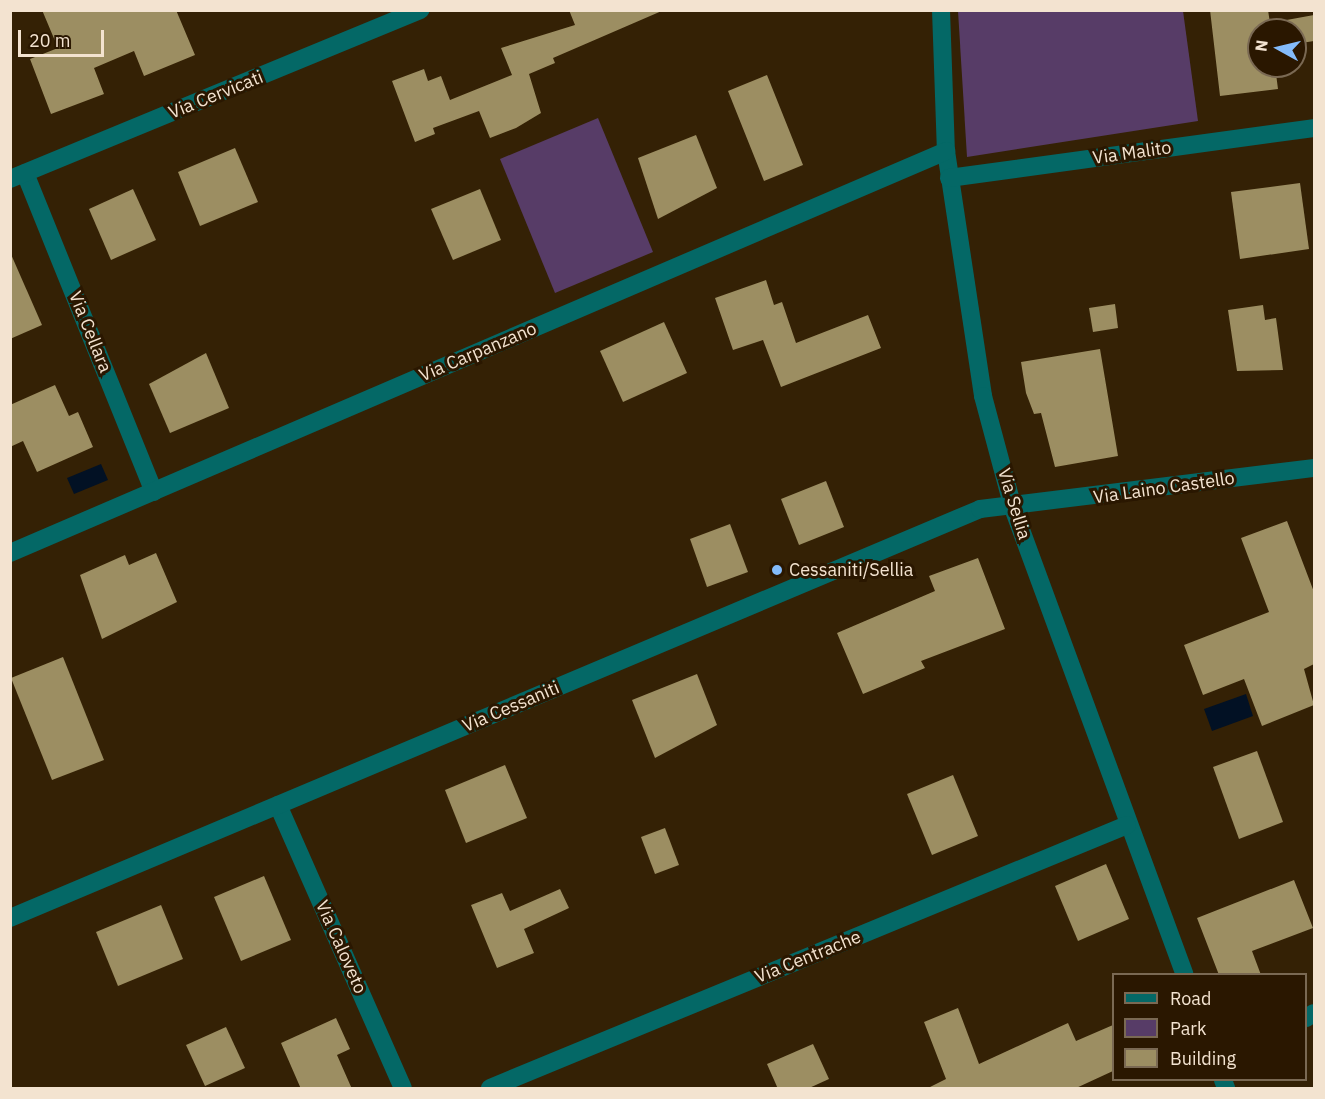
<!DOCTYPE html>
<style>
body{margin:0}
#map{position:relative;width:1325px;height:1099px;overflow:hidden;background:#342105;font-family:"IBM Plex Sans",sans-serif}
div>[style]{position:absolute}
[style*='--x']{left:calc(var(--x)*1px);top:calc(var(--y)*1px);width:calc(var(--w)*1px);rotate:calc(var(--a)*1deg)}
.green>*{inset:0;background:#573c67}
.water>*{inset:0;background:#021124}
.building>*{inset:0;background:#9c8e62}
.street>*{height:18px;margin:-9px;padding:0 9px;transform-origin:9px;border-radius:9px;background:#046866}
.dots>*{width:16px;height:16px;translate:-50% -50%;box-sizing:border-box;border:3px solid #2a1700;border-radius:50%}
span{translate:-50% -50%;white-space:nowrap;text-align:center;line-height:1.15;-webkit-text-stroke:6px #2a1700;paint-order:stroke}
.street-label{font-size:18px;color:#f3e3d0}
.poi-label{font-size:18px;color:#f3e3d0}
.left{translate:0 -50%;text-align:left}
.frame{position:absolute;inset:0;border:12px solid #f3e3d0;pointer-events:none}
.legend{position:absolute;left:1112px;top:973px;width:195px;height:108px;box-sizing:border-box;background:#2a1700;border:2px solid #7a6953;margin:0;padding:8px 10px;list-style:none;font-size:18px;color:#f3e3d0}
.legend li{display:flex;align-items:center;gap:12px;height:30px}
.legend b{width:30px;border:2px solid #7a6953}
.north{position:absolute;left:1247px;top:18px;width:60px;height:60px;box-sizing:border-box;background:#2a1700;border:2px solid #7a6953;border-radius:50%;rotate:278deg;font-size:16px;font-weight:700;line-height:24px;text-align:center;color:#f3e3d0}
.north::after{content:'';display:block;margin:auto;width:21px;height:27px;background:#84bcfb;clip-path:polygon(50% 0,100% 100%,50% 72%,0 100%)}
.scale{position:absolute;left:18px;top:30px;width:86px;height:27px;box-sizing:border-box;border:3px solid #f3e3d0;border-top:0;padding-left:8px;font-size:18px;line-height:21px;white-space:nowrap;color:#f3e3d0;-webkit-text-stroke:4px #2a1700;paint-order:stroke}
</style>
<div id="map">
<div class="green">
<div style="clip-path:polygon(958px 11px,1183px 11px,1198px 121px,967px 157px)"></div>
<div style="clip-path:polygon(598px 118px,653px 252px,555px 293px,500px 159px)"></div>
</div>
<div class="water">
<div style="clip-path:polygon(101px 464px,108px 480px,74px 494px,67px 478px)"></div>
<div style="clip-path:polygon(1246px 694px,1253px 716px,1212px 731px,1204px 709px)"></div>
</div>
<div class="building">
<div style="clip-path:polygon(42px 10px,176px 10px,195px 55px,144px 76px,134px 51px,94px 68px,104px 94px,51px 114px,30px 59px,58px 48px)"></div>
<div style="clip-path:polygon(569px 10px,664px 10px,553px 58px,555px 63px,529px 74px,541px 113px,516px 128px,490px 138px,479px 111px,433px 128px,435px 134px,415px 142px,392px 81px,424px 69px,428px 81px,441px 76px,450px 100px,512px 75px,501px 48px,575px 25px)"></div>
<div style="clip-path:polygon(1210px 10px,1268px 10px,1270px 23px,1314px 15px,1314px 41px,1295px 44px,1295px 30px,1259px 30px,1259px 66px,1275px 66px,1278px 89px,1220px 96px)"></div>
<div style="clip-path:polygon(767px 75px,803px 165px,764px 181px,728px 91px)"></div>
<div style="clip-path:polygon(696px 135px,717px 188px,658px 219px,638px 158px)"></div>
<div style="clip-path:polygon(235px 148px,258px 202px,200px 226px,178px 172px)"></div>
<div style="clip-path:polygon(1300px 183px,1309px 249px,1240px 259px,1231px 192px)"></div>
<div style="clip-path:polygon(133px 189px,156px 240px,111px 260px,89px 209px)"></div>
<div style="clip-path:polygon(480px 189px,501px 240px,453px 260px,431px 209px)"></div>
<div style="clip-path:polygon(10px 252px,42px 325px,10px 339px)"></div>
<div style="clip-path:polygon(766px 280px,774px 305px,782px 302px,796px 343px,868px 315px,881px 348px,781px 387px,763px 340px,733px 350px,715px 298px)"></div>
<div style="clip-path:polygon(1115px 304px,1118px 328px,1093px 332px,1089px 308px)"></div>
<div style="clip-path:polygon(1263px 305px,1265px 320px,1276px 318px,1283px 370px,1237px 371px,1228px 310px)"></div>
<div style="clip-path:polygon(664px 322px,687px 373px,623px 402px,600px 351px)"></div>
<div style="clip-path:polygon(1100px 349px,1118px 456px,1055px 467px,1041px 413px,1034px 414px,1026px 393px,1021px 362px)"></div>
<div style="clip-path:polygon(206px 353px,229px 408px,170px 433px,149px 384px)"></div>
<div style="clip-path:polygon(55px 385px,69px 416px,78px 412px,93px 447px,37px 472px,23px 441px,10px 447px,10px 405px)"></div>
<div style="clip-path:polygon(826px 481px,844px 527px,799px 545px,781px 499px)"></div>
<div style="clip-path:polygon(1287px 521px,1314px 592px,1314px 664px,1304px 669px,1314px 705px,1262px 726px,1244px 679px,1203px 695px,1184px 645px,1269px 612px,1241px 538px)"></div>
<div style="clip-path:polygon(730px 524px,748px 572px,707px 587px,690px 539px)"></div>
<div style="clip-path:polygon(156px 553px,177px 602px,102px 639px,80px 575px,125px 555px,129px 565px)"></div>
<div style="clip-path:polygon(978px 558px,1005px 629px,921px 661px,925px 668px,863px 694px,837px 633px,935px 591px,929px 576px)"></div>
<div style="clip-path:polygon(63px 657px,104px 760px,52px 780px,11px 678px)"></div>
<div style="clip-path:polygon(697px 674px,717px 725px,655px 758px,632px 700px)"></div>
<div style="clip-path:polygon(1257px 751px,1283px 822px,1239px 839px,1213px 767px)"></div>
<div style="clip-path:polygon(505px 765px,527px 818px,466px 843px,445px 790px)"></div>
<div style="clip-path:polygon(953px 775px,978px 836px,932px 855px,907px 794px)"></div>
<div style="clip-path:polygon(665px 828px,679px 865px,655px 874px,641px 837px)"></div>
<div style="clip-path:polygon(1106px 864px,1129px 919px,1078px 941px,1055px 886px)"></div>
<div style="clip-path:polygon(264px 876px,291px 940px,241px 961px,214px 897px)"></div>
<div style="clip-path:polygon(1294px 880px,1313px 928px,1252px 951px,1261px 975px,1219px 975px,1197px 918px)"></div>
<div style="clip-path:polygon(560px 889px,569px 908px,524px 929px,534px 953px,497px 968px,471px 905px,502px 893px,510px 911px)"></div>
<div style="clip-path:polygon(161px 905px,183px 959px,118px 986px,96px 932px)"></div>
<div style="clip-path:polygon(958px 1008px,979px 1064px,1068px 1023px,1076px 1041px,1113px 1025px,1113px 1071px,1074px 1089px,926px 1089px,946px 1079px,924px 1022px)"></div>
<div style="clip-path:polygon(336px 1018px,350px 1049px,337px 1055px,352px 1089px,301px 1089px,281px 1043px)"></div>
<div style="clip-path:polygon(226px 1027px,245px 1068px,205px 1086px,186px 1045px)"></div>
<div style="clip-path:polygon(813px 1044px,829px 1079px,807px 1089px,778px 1089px,767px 1064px)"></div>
</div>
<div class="street">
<div style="--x:941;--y:10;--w:141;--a:88"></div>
<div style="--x:946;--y:151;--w:248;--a:81.4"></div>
<div style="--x:983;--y:396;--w:116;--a:75"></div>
<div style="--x:1013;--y:508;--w:496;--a:69.8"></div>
<div style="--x:25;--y:173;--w:344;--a:68"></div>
<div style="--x:949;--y:178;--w:368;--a:-7.8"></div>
<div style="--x:10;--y:179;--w:444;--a:-22.4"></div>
<div style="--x:10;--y:553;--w:1019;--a:-23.24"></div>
<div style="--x:278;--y:805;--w:309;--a:66.2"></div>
<div style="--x:10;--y:918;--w:1053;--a:-22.86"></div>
<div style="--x:980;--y:509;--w:337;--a:-7"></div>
<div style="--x:1306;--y:1018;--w:9;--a:-32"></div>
<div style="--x:1223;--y:1080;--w:9;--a:69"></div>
<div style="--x:490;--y:1088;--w:689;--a:-22.43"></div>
</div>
<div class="dots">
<div style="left:777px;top:570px;background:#84bcfb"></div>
</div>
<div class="street-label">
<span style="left:216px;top:95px;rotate:-22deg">Via Cervicati</span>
<span style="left:1132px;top:153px;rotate:-8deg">Via Malito</span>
<span style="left:90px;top:332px;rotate:68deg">Via Cellara</span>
<span style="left:478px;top:352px;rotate:-23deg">Via Carpanzano</span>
<span style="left:1164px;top:488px;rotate:-8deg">Via Laino Castello</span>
<span style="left:1014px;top:504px;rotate:73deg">Via Sellia</span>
<span style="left:511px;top:707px;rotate:-23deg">Via Cessaniti</span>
<span style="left:341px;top:947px;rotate:66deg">Via Caloveto</span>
<span style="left:808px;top:957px;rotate:-22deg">Via Centrache</span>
</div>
<div class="poi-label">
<span class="left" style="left:789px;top:570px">Cessaniti/Sellia</span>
</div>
<div class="frame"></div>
<ul class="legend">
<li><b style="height:8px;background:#046866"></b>Road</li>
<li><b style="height:16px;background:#573c67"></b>Park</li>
<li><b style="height:16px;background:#9c8e62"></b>Building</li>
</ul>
<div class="north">N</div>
<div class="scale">20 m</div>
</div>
